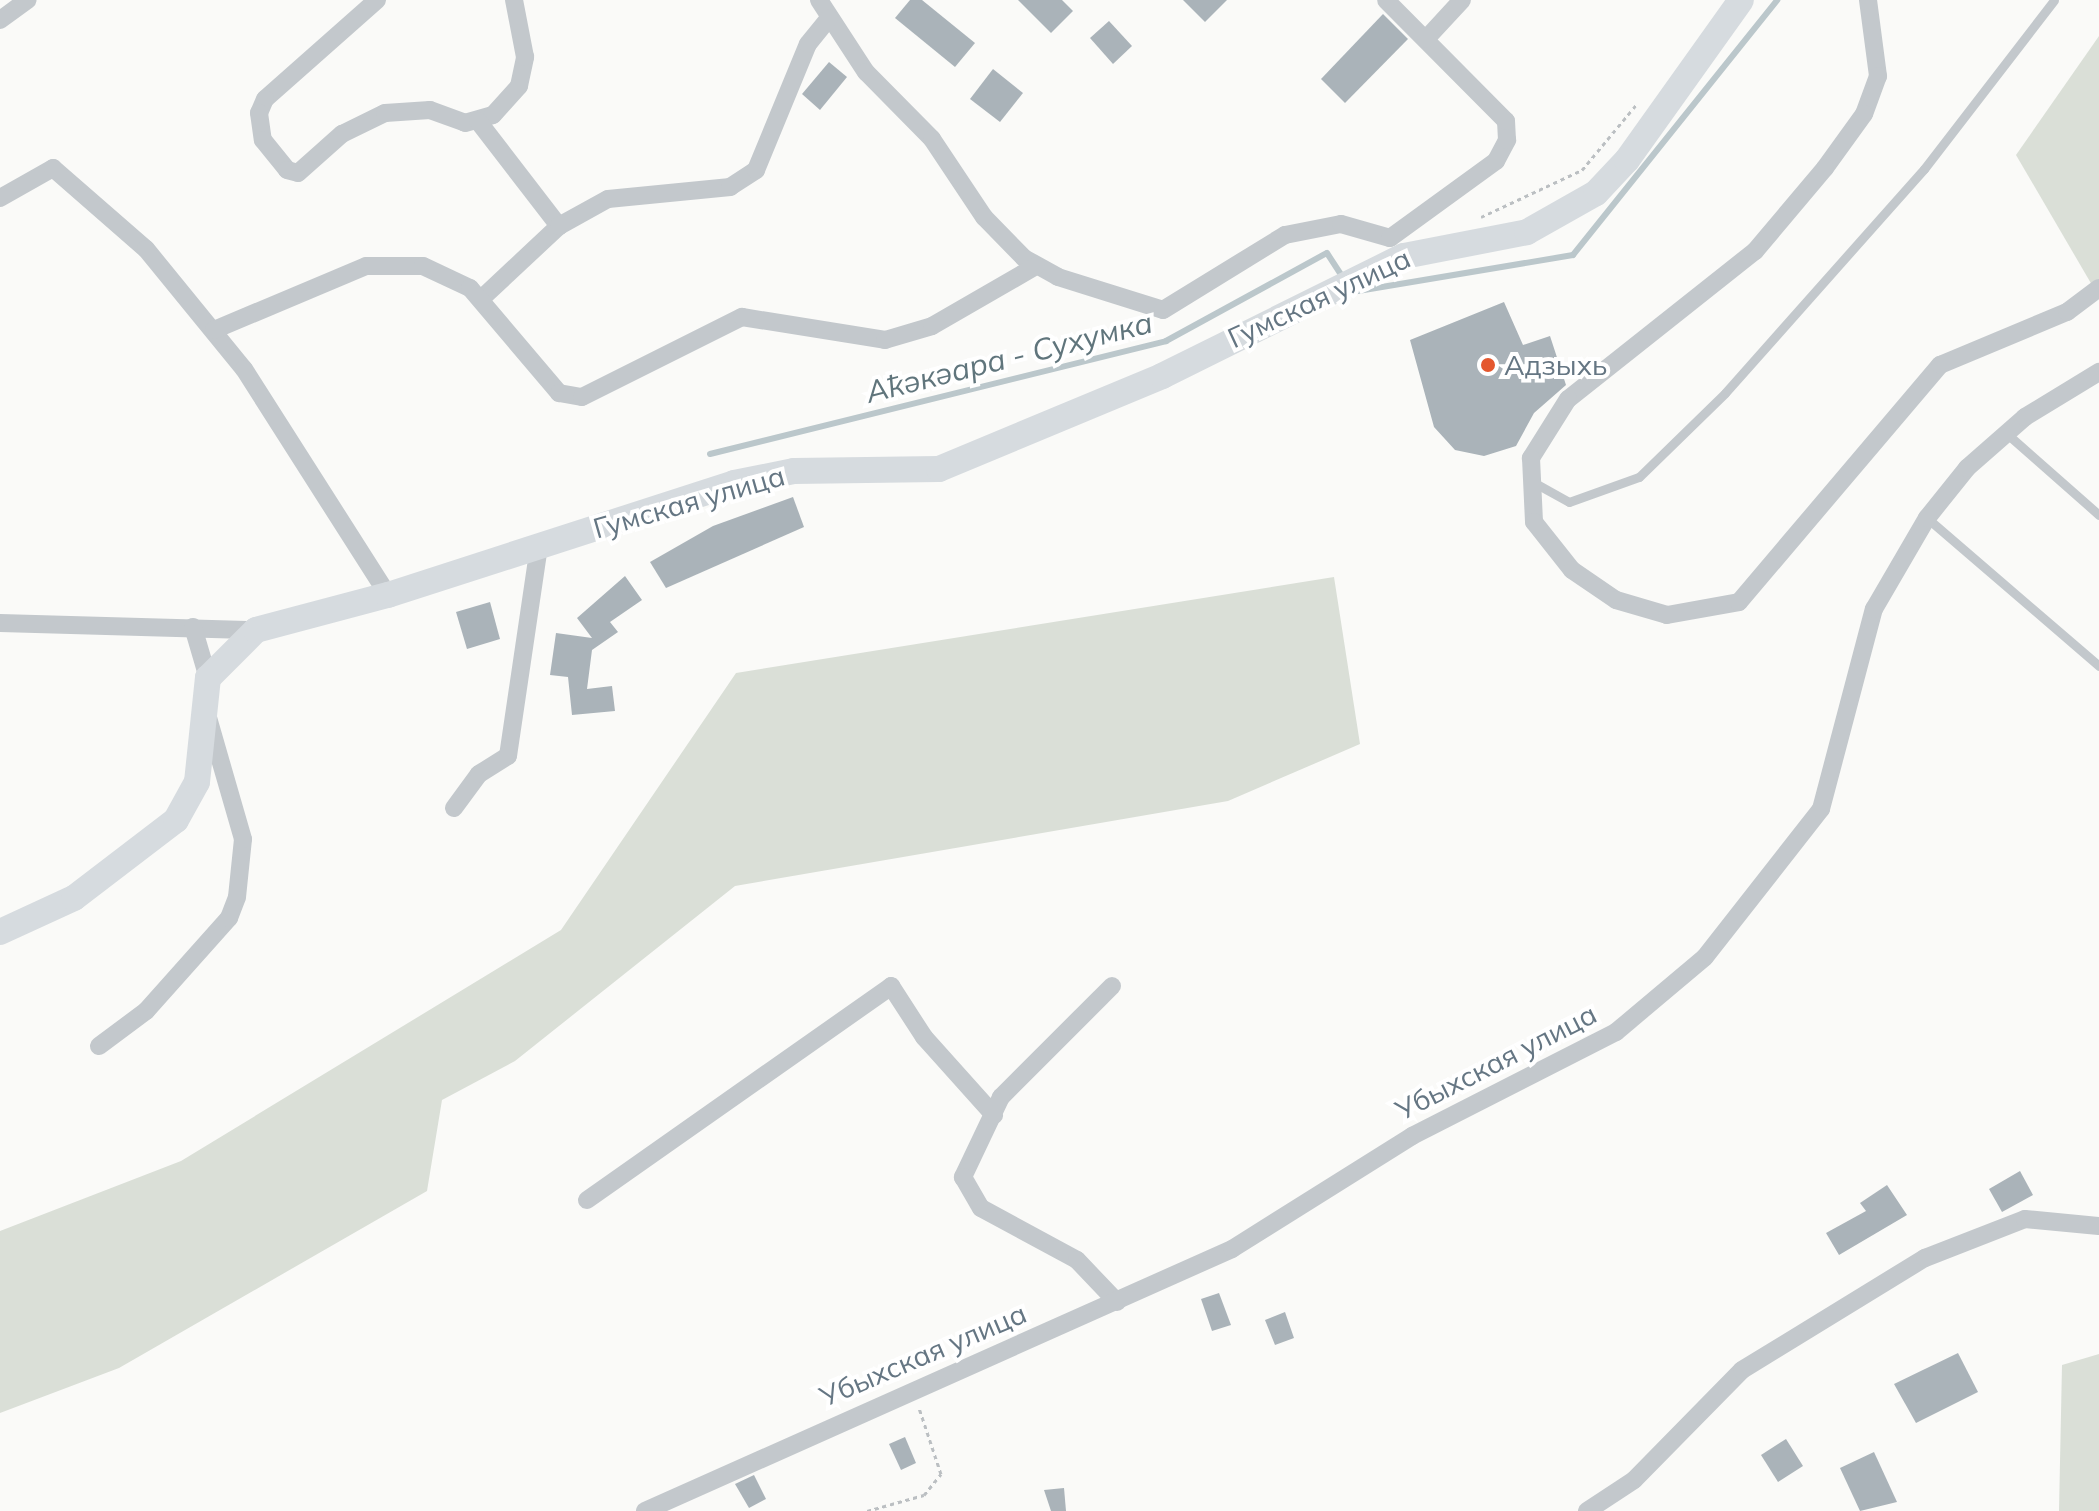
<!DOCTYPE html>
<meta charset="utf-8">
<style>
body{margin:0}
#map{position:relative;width:2099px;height:1511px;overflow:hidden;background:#fafaf8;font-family:Mulish,sans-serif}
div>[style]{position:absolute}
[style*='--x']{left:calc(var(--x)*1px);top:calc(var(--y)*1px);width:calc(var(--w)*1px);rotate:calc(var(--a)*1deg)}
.green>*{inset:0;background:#dadfd7}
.stream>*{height:6px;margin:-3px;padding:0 3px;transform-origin:3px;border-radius:3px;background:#bbc7cb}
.building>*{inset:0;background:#aab3b9}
.path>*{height:3px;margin-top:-1.5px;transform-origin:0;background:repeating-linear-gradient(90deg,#bbbfc2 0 4px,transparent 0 8px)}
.lane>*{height:9px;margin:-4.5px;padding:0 4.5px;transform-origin:4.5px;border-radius:4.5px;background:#c3c8cc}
.street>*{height:18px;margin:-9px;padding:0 9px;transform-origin:9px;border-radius:9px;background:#c3c8cc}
.secondary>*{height:26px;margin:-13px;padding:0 13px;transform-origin:13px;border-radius:13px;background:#d6dbdf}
.dots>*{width:22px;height:22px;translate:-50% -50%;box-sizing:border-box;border:4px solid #fff;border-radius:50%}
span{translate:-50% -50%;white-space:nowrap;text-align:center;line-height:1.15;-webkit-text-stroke:8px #fff;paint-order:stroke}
.street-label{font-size:28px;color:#657683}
.poi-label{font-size:28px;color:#657683}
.left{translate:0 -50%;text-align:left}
.water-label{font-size:30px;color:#60757c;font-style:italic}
</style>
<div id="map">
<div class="green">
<div style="clip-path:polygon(2099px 36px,2099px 297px,2016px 155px)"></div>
<div style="clip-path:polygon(1334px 577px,1360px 744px,1228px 801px,735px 886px,515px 1061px,442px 1100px,427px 1191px,119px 1368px,0 1413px,0 1231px,181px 1161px,561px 930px,736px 673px)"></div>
<div style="clip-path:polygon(2099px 1354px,2099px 1511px,2059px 1511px,2062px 1365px)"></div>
</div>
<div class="stream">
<div style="--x:1352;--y:292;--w:224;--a:-9.5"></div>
<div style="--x:1573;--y:255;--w:327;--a:-51.3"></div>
<div style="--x:710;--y:454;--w:470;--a:-13.9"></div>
<div style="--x:1166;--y:341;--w:183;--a:-28.7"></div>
<div style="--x:1327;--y:253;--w:31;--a:57"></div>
</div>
<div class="building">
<div style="clip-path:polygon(910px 0,922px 0,975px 43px,955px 67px,895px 18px)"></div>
<div style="clip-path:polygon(1018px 0,1062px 0,1073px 11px,1051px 33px)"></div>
<div style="clip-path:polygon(1183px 0,1227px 0,1205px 22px)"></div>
<div style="clip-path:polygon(1383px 14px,1408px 39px,1345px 103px,1321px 79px)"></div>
<div style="clip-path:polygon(1109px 21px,1132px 46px,1113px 64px,1090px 38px)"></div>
<div style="clip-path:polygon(829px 62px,847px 77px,820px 110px,802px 94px)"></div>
<div style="clip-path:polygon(993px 69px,1023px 93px,1000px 122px,970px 99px)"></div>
<div style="clip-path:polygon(1504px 302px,1523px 345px,1550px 336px,1566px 385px,1534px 413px,1516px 446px,1484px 456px,1455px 450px,1434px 427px,1410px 340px)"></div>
<div style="clip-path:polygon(793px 497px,804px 527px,666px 588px,650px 562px,713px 526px)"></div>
<div style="clip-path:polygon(625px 576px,642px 600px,610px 622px,618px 632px,592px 650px,587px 689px,612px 686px,615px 711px,572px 715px,568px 677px,550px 675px,556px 633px,592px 638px,577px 618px)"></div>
<div style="clip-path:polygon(490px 602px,500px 639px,467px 649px,456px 612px)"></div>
<div style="clip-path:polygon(2020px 1171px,2033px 1195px,2002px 1212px,1989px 1189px)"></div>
<div style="clip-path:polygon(1887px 1185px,1907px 1215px,1839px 1255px,1826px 1233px,1866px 1211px,1860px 1203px)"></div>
<div style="clip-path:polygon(1219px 1293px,1231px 1325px,1212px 1331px,1201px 1299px)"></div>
<div style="clip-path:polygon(1285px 1312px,1294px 1338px,1275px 1345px,1265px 1320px)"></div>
<div style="clip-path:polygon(1958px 1353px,1978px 1392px,1916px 1423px,1894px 1384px)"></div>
<div style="clip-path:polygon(905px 1437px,916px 1463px,901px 1470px,889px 1444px)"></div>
<div style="clip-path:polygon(1786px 1439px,1803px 1466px,1778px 1482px,1761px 1455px)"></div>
<div style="clip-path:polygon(1874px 1452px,1897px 1502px,1860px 1511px,1840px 1468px)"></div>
<div style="clip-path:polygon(754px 1475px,766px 1499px,749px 1508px,735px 1484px)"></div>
<div style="clip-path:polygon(1064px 1488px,1066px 1511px,1051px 1511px,1044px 1490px)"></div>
</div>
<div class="path">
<div style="--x:1481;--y:217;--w:111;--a:-25"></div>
<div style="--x:1582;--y:170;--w:85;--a:-50.3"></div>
<div style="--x:867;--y:1511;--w:59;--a:-15.7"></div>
<div style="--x:924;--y:1495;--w:27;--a:-51"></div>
<div style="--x:941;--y:1474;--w:70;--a:-108.4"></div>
</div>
<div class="lane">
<div style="--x:2006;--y:433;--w:124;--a:41.4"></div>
<div style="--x:1533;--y:482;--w:41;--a:29.1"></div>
<div style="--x:1569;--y:502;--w:74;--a:-19.7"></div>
<div style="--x:1639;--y:477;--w:120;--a:-44.3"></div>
<div style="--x:1725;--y:393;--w:300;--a:-48.4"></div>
<div style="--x:1924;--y:169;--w:213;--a:-52.4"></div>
<div style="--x:1927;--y:518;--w:227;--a:40.7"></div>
</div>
<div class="street">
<div style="--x:377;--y:0;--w:149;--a:138.5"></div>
<div style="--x:265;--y:99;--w:15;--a:113"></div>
<div style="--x:259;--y:113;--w:27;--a:82"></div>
<div style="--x:263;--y:140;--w:38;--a:51"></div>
<div style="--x:287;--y:170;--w:11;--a:15"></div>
<div style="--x:298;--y:173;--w:59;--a:-41.6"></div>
<div style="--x:342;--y:134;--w:48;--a:-26"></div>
<div style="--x:385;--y:113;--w:45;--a:-3.8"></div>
<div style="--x:430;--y:110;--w:37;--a:20"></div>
<div style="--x:465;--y:123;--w:29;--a:-16"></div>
<div style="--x:493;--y:115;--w:39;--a:-48"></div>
<div style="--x:519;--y:86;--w:30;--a:-78"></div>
<div style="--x:525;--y:57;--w:58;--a:-100.9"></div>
<div style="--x:819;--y:0;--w:86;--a:56.9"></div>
<div style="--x:866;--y:72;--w:94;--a:45.4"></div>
<div style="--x:932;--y:139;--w:94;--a:56.3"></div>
<div style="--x:984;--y:217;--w:57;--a:45.7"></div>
<div style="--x:1024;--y:258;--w:39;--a:29"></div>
<div style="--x:1058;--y:277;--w:110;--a:17.4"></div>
<div style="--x:1163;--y:310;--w:143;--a:-31.6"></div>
<div style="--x:1285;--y:235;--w:57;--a:-11.1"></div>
<div style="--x:1341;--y:224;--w:51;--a:15.9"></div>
<div style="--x:1390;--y:238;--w:131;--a:-36"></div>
<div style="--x:1496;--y:161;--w:24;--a:-62"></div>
<div style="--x:1507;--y:140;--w:19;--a:-93"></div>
<div style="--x:1506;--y:121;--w:170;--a:-134.8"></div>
<div style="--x:1868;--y:0;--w:77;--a:82.5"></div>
<div style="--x:1878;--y:76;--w:40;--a:110.2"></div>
<div style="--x:1864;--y:114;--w:67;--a:125.8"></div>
<div style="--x:1825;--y:168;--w:109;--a:130.1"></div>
<div style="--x:1755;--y:251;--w:238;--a:141.6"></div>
<div style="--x:1568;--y:399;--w:70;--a:122.1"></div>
<div style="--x:1531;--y:458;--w:64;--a:87.3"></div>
<div style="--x:1534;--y:522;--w:61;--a:51.6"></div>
<div style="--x:1572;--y:570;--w:53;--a:34.3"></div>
<div style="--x:1616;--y:600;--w:53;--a:16.4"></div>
<div style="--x:1667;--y:615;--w:73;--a:-10.2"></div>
<div style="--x:1739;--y:602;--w:311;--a:-49.7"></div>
<div style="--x:1940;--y:365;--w:138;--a:-22.7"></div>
<div style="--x:2067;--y:312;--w:40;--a:-37"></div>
<div style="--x:0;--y:20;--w:34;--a:-36"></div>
<div style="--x:1426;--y:39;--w:53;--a:-47.3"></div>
<div style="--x:478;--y:121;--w:133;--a:52.4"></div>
<div style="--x:0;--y:198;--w:61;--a:-29.5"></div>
<div style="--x:53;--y:168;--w:123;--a:41.1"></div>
<div style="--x:146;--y:249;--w:155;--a:50.8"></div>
<div style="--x:244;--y:369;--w:268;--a:57.5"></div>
<div style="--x:481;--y:299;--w:107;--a:-43.1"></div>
<div style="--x:559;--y:226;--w:56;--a:-28.9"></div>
<div style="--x:608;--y:199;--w:123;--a:-5.6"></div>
<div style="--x:730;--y:187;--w:31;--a:-33"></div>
<div style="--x:756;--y:170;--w:136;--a:-67.6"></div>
<div style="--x:808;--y:44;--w:33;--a:-51"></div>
<div style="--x:214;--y:330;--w:165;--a:-22.8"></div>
<div style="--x:366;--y:266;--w:57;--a:0"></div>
<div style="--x:423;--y:266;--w:52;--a:25.1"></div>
<div style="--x:470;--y:288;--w:138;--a:49.7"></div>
<div style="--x:559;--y:393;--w:23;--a:10"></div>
<div style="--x:582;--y:397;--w:179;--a:-26.6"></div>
<div style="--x:742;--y:317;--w:145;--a:9.1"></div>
<div style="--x:885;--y:340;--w:49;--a:-16.6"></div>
<div style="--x:932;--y:326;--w:120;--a:-30"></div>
<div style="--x:0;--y:623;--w:256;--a:1.6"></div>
<div style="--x:193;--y:627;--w:53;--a:73.6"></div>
<div style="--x:454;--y:808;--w:42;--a:-53.7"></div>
<div style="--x:479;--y:774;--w:34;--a:-32"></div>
<div style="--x:508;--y:756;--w:211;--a:-81.6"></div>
<div style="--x:1112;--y:986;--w:157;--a:135"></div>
<div style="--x:1001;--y:1097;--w:89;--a:115.4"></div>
<div style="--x:963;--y:1177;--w:36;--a:60"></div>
<div style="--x:981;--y:1208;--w:109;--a:28.4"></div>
<div style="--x:1077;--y:1260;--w:58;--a:46.4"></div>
<div style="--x:99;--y:1046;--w:59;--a:-36.7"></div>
<div style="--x:146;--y:1011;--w:125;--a:-48.3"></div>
<div style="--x:229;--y:918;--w:22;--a:-69"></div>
<div style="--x:237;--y:897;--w:58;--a:-84.1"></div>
<div style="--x:243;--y:839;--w:130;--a:-106.1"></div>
<div style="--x:587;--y:1200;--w:372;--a:-35.1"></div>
<div style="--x:891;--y:986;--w:61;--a:57.1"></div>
<div style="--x:924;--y:1037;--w:105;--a:48.1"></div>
<div style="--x:645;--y:1511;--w:643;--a:-24.05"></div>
<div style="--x:1232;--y:1249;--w:213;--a:-32.1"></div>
<div style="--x:1412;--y:1136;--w:229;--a:-27"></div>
<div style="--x:1616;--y:1032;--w:116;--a:-40.1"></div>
<div style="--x:1705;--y:957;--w:188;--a:-51.9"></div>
<div style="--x:1821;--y:809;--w:207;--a:-75.2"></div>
<div style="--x:1874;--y:609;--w:105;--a:-59.8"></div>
<div style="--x:1927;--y:518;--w:64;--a:-51.3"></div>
<div style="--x:1967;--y:468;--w:77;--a:-41.3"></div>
<div style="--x:2025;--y:417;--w:87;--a:-31.3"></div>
<div style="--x:1587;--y:1511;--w:56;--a:-33.4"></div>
<div style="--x:1634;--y:1480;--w:154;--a:-45.5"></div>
<div style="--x:1742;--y:1370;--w:215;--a:-31.5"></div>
<div style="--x:1925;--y:1258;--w:107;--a:-21.3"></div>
<div style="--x:2025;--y:1219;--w:74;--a:5.4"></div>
</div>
<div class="secondary">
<div style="--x:0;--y:932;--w:81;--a:-24.7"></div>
<div style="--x:74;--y:898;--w:128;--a:-37.4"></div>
<div style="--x:176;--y:820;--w:43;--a:-61.1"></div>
<div style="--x:197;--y:782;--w:105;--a:-84"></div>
<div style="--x:208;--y:678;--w:68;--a:-45"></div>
<div style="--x:256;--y:630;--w:137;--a:-14.9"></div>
<div style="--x:388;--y:595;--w:364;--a:-17.9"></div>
<div style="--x:734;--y:483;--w:61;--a:-11.3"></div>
<div style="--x:794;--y:471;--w:145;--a:-0.8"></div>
<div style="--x:939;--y:469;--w:242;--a:-22.6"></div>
<div style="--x:1162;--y:376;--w:270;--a:-26.4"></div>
<div style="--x:1404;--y:256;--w:125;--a:-11"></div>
<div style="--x:1527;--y:232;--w:79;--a:-29.5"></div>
<div style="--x:1596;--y:193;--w:45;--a:-46.8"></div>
<div style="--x:1627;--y:160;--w:196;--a:-54.5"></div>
</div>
<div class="dots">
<div style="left:1488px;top:365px;background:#e4572e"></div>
</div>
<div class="street-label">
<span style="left:1319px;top:298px;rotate:-25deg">Гумская улица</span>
<span style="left:689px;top:502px;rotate:-16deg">Гумская улица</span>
<span style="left:1496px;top:1062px;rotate:-27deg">Убыхская улица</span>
<span style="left:923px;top:1355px;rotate:-23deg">Убыхская улица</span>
</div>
<div class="poi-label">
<span class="left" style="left:1504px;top:365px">Адзыхь</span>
</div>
<div class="water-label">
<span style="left:1009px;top:357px;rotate:-14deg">Аҟәкәара - Сухумка</span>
</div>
</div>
